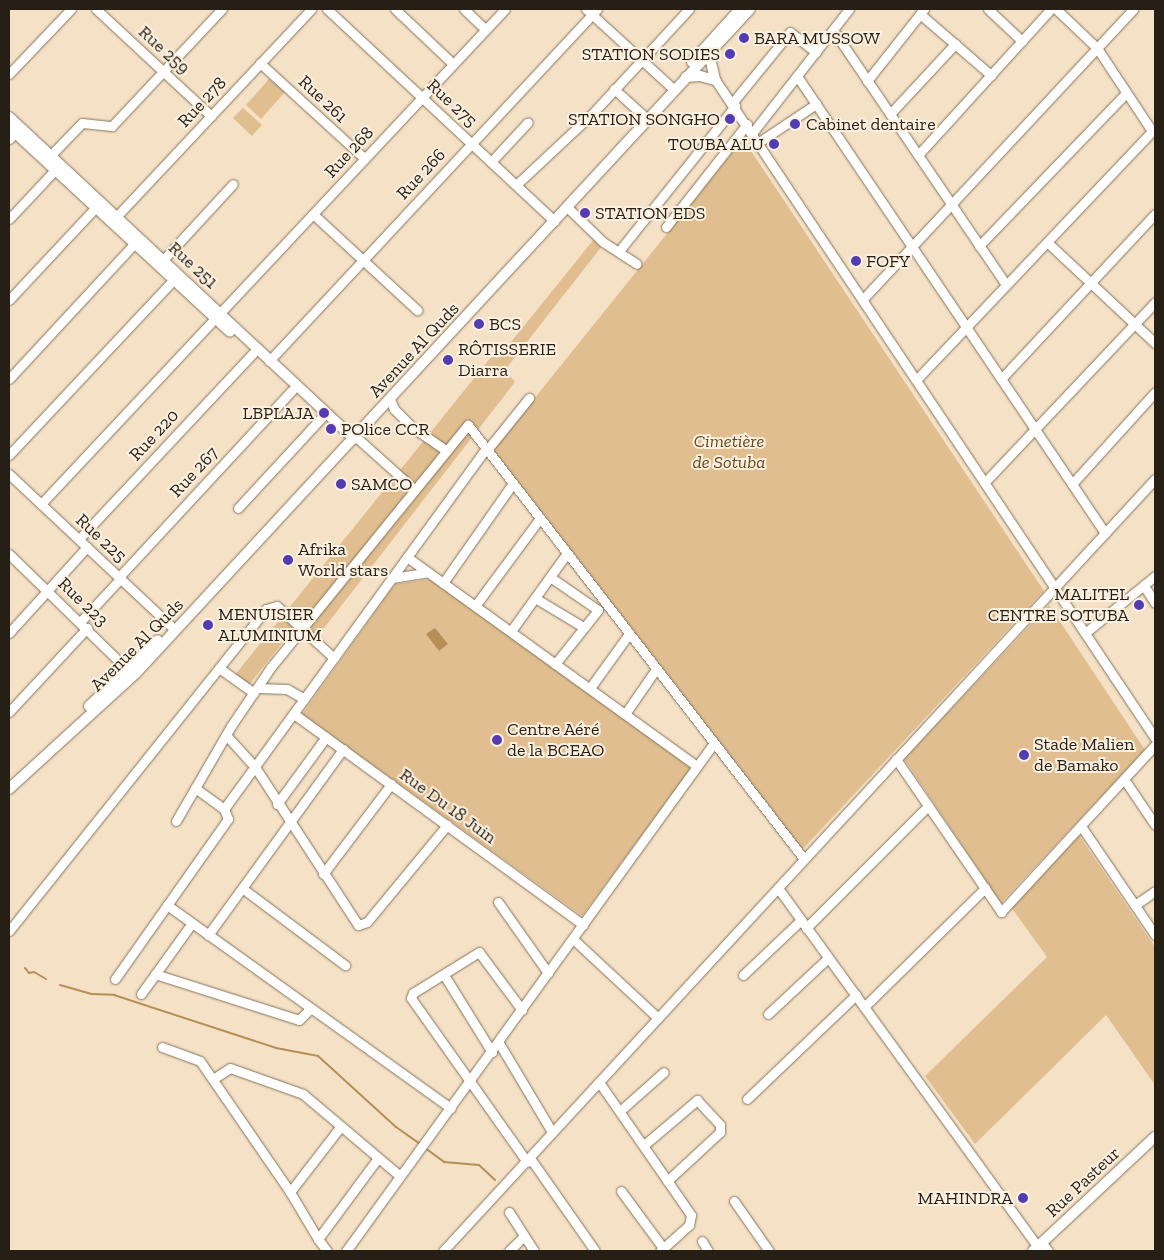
<!DOCTYPE html>
<meta charset="utf-8">
<style>
body{margin:0}
#map{position:relative;width:1164px;height:1260px;overflow:hidden;background:#f5e1c6;font-family:"Zilla Slab",serif}
div>[style]{position:absolute}
[style*='--x']{left:calc(var(--x)*1px);top:calc(var(--y)*1px);width:calc(var(--w)*1px);rotate:calc(var(--a)*1deg)}
.green>*{inset:0;background:#e0be90}
.water>*{inset:0;background:#b68f57}
.stream>*{height:2px;margin:-1px;padding:0 1px;transform-origin:1px;border-radius:1px;background:#b68f57}
.roads{filter:drop-shadow(0 0 1px #84735a) drop-shadow(0 0 1px #84735a)}
.minor>*{height:9px;margin:-4.5px;padding:0 4.5px;transform-origin:4.5px;border-radius:4.5px;background:#fff}
.major>*{height:10px;margin:-5px;padding:0 5px;transform-origin:5px;border-radius:5px;background:#fff}
.dots>*{width:14px;height:14px;translate:-50% -50%;box-sizing:border-box;border:2px solid #fcf0e0;border-radius:50%}
span{translate:-50% -50%;white-space:nowrap;text-align:center;line-height:1.15;-webkit-text-stroke:4px #fcf0e0;paint-order:stroke}
.poi-label{font-size:18px;color:#261f15}
.left{translate:0 -50%;text-align:left}
.right{translate:-100% -50%;text-align:right}
.street-label{font-size:18px;color:#261f15}
.park-label{font-size:18px;color:#64481c;font-style:italic}
.frame{position:absolute;inset:0;border:10px solid #261f15;pointer-events:none}
</style>
<div id="map">
<div class="green">
<div style="clip-path:polygon(269px 79px,285px 92px,261px 119px,246px 105px)"></div>
<div style="clip-path:polygon(243px 108px,262px 125px,252px 136px,233px 118px)"></div>
<div style="clip-path:polygon(743px 139px,1044px 591px,801px 851px,493px 450px)"></div>
<div style="clip-path:polygon(595px 238px,602px 246px,505px 370px,515px 382px,317px 637px,298px 623px,244px 691px,230px 681px,492px 356px,498px 358px)"></div>
<div style="clip-path:polygon(431px 579px,693px 766px,582px 916px,302px 714px,395px 584px)"></div>
<div style="clip-path:polygon(1049px 605px,1145px 750px,1001px 903px,904px 759px)"></div>
<div style="clip-path:polygon(1078px 834px,1155px 947px,1155px 1085px,1106px 1015px,975px 1144px,925px 1076px,1047px 957px,1011px 907px)"></div>
</div>
<div class="water">
<div style="clip-path:polygon(435px 628px,448px 644px,439px 651px,426px 634px)"></div>
</div>
<div class="stream">
<div style="--x:25;--y:968;--w:6;--a:51"></div>
<div style="--x:29;--y:973;--w:5;--a:-11"></div>
<div style="--x:34;--y:972;--w:14;--a:30"></div>
<div style="--x:60;--y:985;--w:32;--a:16"></div>
<div style="--x:91;--y:994;--w:23;--a:2"></div>
<div style="--x:114;--y:995;--w:170;--a:18.1"></div>
<div style="--x:276;--y:1048;--w:43;--a:10.8"></div>
<div style="--x:318;--y:1056;--w:105;--a:42.3"></div>
<div style="--x:396;--y:1127;--w:28;--a:35"></div>
<div style="--x:425;--y:1148;--w:24;--a:36"></div>
<div style="--x:444;--y:1162;--w:35;--a:5"></div>
<div style="--x:479;--y:1165;--w:22;--a:43"></div>
</div>
<div class="roads">
<div class="minor">
<div style="--x:96;--y:9;--w:157;--a:42.9"></div>
<div style="--x:327;--y:9;--w:311;--a:43"></div>
<div style="--x:395;--y:9;--w:80;--a:43.5"></div>
<div style="--x:464;--y:9;--w:30;--a:44"></div>
<div style="--x:586;--y:9;--w:114;--a:42.5"></div>
<div style="--x:988;--y:9;--w:47;--a:43.3"></div>
<div style="--x:1056;--y:9;--w:57;--a:43.6"></div>
<div style="--x:1097;--y:48;--w:100;--a:56.5"></div>
<div style="--x:1152;--y:131;--w:3;--a:0"></div>
<div style="--x:920;--y:14;--w:94;--a:40.7"></div>
<div style="--x:833;--y:30;--w:308;--a:55.8"></div>
<div style="--x:260;--y:63;--w:142;--a:42.4"></div>
<div style="--x:9;--y:74;--w:90;--a:-46.4"></div>
<div style="--x:712;--y:75;--w:797;--a:56.25"></div>
<div style="--x:797;--y:76;--w:551;--a:56.02"></div>
<div style="--x:867;--y:81;--w:92;--a:-51.6"></div>
<div style="--x:614;--y:89;--w:39;--a:42"></div>
<div style="--x:733;--y:102;--w:90;--a:-50.8"></div>
<div style="--x:790;--y:32;--w:33;--a:38"></div>
<div style="--x:890;--y:114;--w:96;--a:-47.1"></div>
<div style="--x:753;--y:132;--w:156;--a:-52"></div>
<div style="--x:9;--y:139;--w:8;--a:-45"></div>
<div style="--x:759;--y:142;--w:69;--a:-33.7"></div>
<div style="--x:918;--y:155;--w:197;--a:-47.7"></div>
<div style="--x:50;--y:156;--w:46;--a:-45.9"></div>
<div style="--x:82;--y:123;--w:30;--a:6"></div>
<div style="--x:112;--y:126;--w:161;--a:-46.8"></div>
<div style="--x:491;--y:162;--w:54;--a:-47.2"></div>
<div style="--x:516;--y:185;--w:104;--a:-43.1"></div>
<div style="--x:592;--y:114;--w:143;--a:-47.3"></div>
<div style="--x:567;--y:207;--w:50;--a:44.2"></div>
<div style="--x:603;--y:242;--w:40;--a:32.9"></div>
<div style="--x:313;--y:214;--w:142;--a:42.7"></div>
<div style="--x:116;--y:217;--w:285;--a:-46.8"></div>
<div style="--x:9;--y:219;--w:67;--a:-46.8"></div>
<div style="--x:666;--y:227;--w:131;--a:-51.8"></div>
<div style="--x:1047;--y:242;--w:148;--a:43.1"></div>
<div style="--x:979;--y:246;--w:212;--a:-46.1"></div>
<div style="--x:619;--y:251;--w:186;--a:-51.3"></div>
<div style="--x:163;--y:260;--w:103;--a:-47.4"></div>
<div style="--x:863;--y:299;--w:396;--a:-47"></div>
<div style="--x:9;--y:300;--w:126;--a:-46.9"></div>
<div style="--x:269;--y:361;--w:481;--a:-47"></div>
<div style="--x:9;--y:379;--w:184;--a:-47.2"></div>
<div style="--x:917;--y:379;--w:342;--a:-46.5"></div>
<div style="--x:1001;--y:379;--w:226;--a:-47"></div>
<div style="--x:390;--y:399;--w:11;--a:68"></div>
<div style="--x:394;--y:409;--w:25;--a:45"></div>
<div style="--x:412;--y:427;--w:42;--a:34.4"></div>
<div style="--x:356;--y:437;--w:79;--a:41.9"></div>
<div style="--x:487;--y:450;--w:67;--a:-51.1"></div>
<div style="--x:9;--y:455;--w:247;--a:-46.8"></div>
<div style="--x:9;--y:474;--w:222;--a:43.2"></div>
<div style="--x:985;--y:482;--w:248;--a:-46.6"></div>
<div style="--x:1072;--y:484;--w:124;--a:-47.9"></div>
<div style="--x:41;--y:504;--w:678;--a:-46.85"></div>
<div style="--x:238;--y:508;--w:124;--a:-47.3"></div>
<div style="--x:79;--y:539;--w:255;--a:-46.9"></div>
<div style="--x:9;--y:554;--w:172;--a:44.3"></div>
<div style="--x:407;--y:557;--w:357;--a:35.8"></div>
<div style="--x:119;--y:577;--w:255;--a:-47.2"></div>
<div style="--x:550;--y:577;--w:58;--a:34.5"></div>
<div style="--x:598;--y:610;--w:69;--a:128.5"></div>
<div style="--x:392;--y:578;--w:36;--a:-9"></div>
<div style="--x:443;--y:583;--w:122;--a:-55"></div>
<div style="--x:1144;--y:586;--w:20;--a:57"></div>
<div style="--x:535;--y:598;--w:56;--a:31.1"></div>
<div style="--x:475;--y:606;--w:109;--a:-53.5"></div>
<div style="--x:81;--y:621;--w:59;--a:-47.1"></div>
<div style="--x:511;--y:631;--w:96;--a:-54.3"></div>
<div style="--x:9;--y:633;--w:116;--a:-47.8"></div>
<div style="--x:1085;--y:633;--w:90;--a:-39.2"></div>
<div style="--x:219;--y:668;--w:43;--a:35.5"></div>
<div style="--x:258;--y:688;--w:29;--a:2"></div>
<div style="--x:287;--y:689;--w:20;--a:30"></div>
<div style="--x:590;--y:688;--w:67;--a:-54.2"></div>
<div style="--x:9;--y:712;--w:115;--a:-47.1"></div>
<div style="--x:294;--y:714;--w:358;--a:36.1"></div>
<div style="--x:625;--y:714;--w:55;--a:-55.4"></div>
<div style="--x:226;--y:735;--w:43;--a:47.8"></div>
<div style="--x:255;--y:767;--w:189;--a:56.9"></div>
<div style="--x:358;--y:925;--w:9;--a:-18"></div>
<div style="--x:367;--y:922;--w:126;--a:-50.5"></div>
<div style="--x:896;--y:759;--w:186;--a:55.5"></div>
<div style="--x:1001;--y:912;--w:227;--a:-47.3"></div>
<div style="--x:1124;--y:779;--w:55;--a:56"></div>
<div style="--x:277;--y:804;--w:83;--a:-53.8"></div>
<div style="--x:224;--y:809;--w:445;--a:-54"></div>
<div style="--x:176;--y:821;--w:110;--a:-59.9"></div>
<div style="--x:231;--y:726;--w:71;--a:-55.9"></div>
<div style="--x:271;--y:667;--w:312;--a:-50.9"></div>
<div style="--x:468;--y:425;--w:549;--a:52.25"></div>
<div style="--x:1081;--y:826;--w:132;--a:55.8"></div>
<div style="--x:323;--y:874;--w:113;--a:-52.9"></div>
<div style="--x:242;--y:888;--w:129;--a:36.8"></div>
<div style="--x:778;--y:888;--w:443;--a:54.1"></div>
<div style="--x:498;--y:902;--w:87;--a:54.8"></div>
<div style="--x:167;--y:905;--w:349;--a:35.6"></div>
<div style="--x:1135;--y:905;--w:24;--a:-35"></div>
<div style="--x:806;--y:928;--w:173;--a:-45"></div>
<div style="--x:9;--y:931;--w:412;--a:-51.4"></div>
<div style="--x:266;--y:609;--w:11;--a:-15"></div>
<div style="--x:277;--y:606;--w:77;--a:42.4"></div>
<div style="--x:208;--y:935;--w:230;--a:-54"></div>
<div style="--x:573;--y:939;--w:116;--a:42.9"></div>
<div style="--x:155;--y:974;--w:151;--a:17.7"></div>
<div style="--x:299;--y:1020;--w:16;--a:-45"></div>
<div style="--x:444;--y:975;--w:91;--a:58.1"></div>
<div style="--x:743;--y:975;--w:80;--a:-43.5"></div>
<div style="--x:115;--y:979;--w:196;--a:-54.8"></div>
<div style="--x:228;--y:819;--w:11;--a:-112"></div>
<div style="--x:224;--y:809;--w:36;--a:-144"></div>
<div style="--x:141;--y:994;--w:87;--a:-54.3"></div>
<div style="--x:864;--y:1007;--w:170;--a:-44.5"></div>
<div style="--x:522;--y:1010;--w:72;--a:-126.6"></div>
<div style="--x:479;--y:952;--w:78;--a:148.2"></div>
<div style="--x:413;--y:993;--w:5;--a:112"></div>
<div style="--x:411;--y:998;--w:201;--a:54.7"></div>
<div style="--x:768;--y:1014;--w:82;--a:-43"></div>
<div style="--x:499;--y:1043;--w:104;--a:59.2"></div>
<div style="--x:162;--y:1047;--w:40;--a:20.2"></div>
<div style="--x:200;--y:1061;--w:159;--a:55.5"></div>
<div style="--x:213;--y:1079;--w:20;--a:-33"></div>
<div style="--x:230;--y:1068;--w:77;--a:19.6"></div>
<div style="--x:303;--y:1094;--w:127;--a:40.2"></div>
<div style="--x:599;--y:1082;--w:162;--a:55.3"></div>
<div style="--x:691;--y:1215;--w:10;--a:101"></div>
<div style="--x:689;--y:1225;--w:39;--a:138"></div>
<div style="--x:747;--y:1099;--w:151;--a:-43.7"></div>
<div style="--x:621;--y:1110;--w:57;--a:-41.5"></div>
<div style="--x:644;--y:1145;--w:70;--a:-40.3"></div>
<div style="--x:697;--y:1100;--w:34;--a:47"></div>
<div style="--x:720;--y:1125;--w:7;--a:90"></div>
<div style="--x:720;--y:1132;--w:72;--a:137.2"></div>
<div style="--x:530;--y:1158;--w:113;--a:55"></div>
<div style="--x:621;--y:1191;--w:71;--a:53.6"></div>
<div style="--x:734;--y:1201;--w:61;--a:55"></div>
<div style="--x:509;--y:1212;--w:46;--a:57.3"></div>
<div style="--x:318;--y:1239;--w:55;--a:-120.8"></div>
<div style="--x:290;--y:1192;--w:83;--a:-52.3"></div>
<div style="--x:702;--y:1241;--w:12;--a:59"></div>
<div style="--x:1042;--y:1243;--w:10;--a:53"></div>
<div style="--x:327;--y:1251;--w:15;--a:-127"></div>
<div style="--x:318;--y:1239;--w:101;--a:-53.5"></div>
<div style="--x:346;--y:1251;--w:627;--a:-54.08"></div>
<div style="--x:443;--y:1251;--w:1050;--a:-47.32"></div>
<div style="--x:509;--y:1251;--w:21;--a:-45"></div>
</div>
<div class="major">
<div style="--x:713;--y:49;--w:13;--a:99"></div>
<div style="--x:711;--y:62;--w:18;--a:77"></div>
<div style="--x:692;--y:62;--w:72;--a:-47.8"></div>
<div style="--x:686;--y:77;--w:14;--a:-4"></div>
<div style="--x:700;--y:76;--w:16;--a:15"></div>
<div style="--x:9;--y:117;--w:472;--a:43"></div>
<div style="--x:9;--y:127;--w:301;--a:42.8"></div>
<div style="--x:89;--y:706;--w:95;--a:-43.7"></div>
<div style="--x:9;--y:789;--w:172;--a:-42.4"></div>
<div style="--x:136;--y:673;--w:904;--a:-47.24"></div>
<div style="--x:1033;--y:1251;--w:167;--a:-43.1"></div>
</div>
</div>
<div class="dots">
<div style="left:744px;top:38px;background:#523bb3"></div>
<div style="left:730px;top:54px;background:#523bb3"></div>
<div style="left:730px;top:119px;background:#523bb3"></div>
<div style="left:795px;top:124px;background:#523bb3"></div>
<div style="left:774px;top:144px;background:#523bb3"></div>
<div style="left:585px;top:213px;background:#523bb3"></div>
<div style="left:856px;top:261px;background:#523bb3"></div>
<div style="left:479px;top:324px;background:#523bb3"></div>
<div style="left:448px;top:360px;background:#523bb3"></div>
<div style="left:324px;top:413px;background:#523bb3"></div>
<div style="left:331px;top:429px;background:#523bb3"></div>
<div style="left:341px;top:484px;background:#523bb3"></div>
<div style="left:288px;top:560px;background:#523bb3"></div>
<div style="left:1139px;top:605px;background:#523bb3"></div>
<div style="left:208px;top:625px;background:#523bb3"></div>
<div style="left:497px;top:740px;background:#523bb3"></div>
<div style="left:1024px;top:755px;background:#523bb3"></div>
<div style="left:1023px;top:1198px;background:#523bb3"></div>
</div>
<div class="poi-label">
<span class="left" style="left:754px;top:38px">BARA MUSSOW</span>
<span class="right" style="left:720px;top:54px">STATION SODIES</span>
<span class="right" style="left:720px;top:119px">STATION SONGHO</span>
<span class="left" style="left:806px;top:124px">Cabinet dentaire</span>
<span class="right" style="left:764px;top:144px">TOUBA ALU</span>
<span class="left" style="left:595px;top:213px">STATION EDS</span>
<span class="left" style="left:866px;top:261px">FOFY</span>
<span class="left" style="left:489px;top:324px">BCS</span>
<span class="left" style="left:458px;top:360px">RÔTISSERIE<br>Diarra</span>
<span class="right" style="left:314px;top:413px">LBPLAJA</span>
<span class="left" style="left:341px;top:429px">POlice CCR</span>
<span class="left" style="left:351px;top:484px">SAMCO</span>
<span class="left" style="left:298px;top:560px">Afrika<br>World stars</span>
<span class="right" style="left:1129px;top:605px">MALITEL<br>CENTRE SOTUBA</span>
<span class="left" style="left:218px;top:625px">MENUISIER<br>ALUMINIUM</span>
<span class="left" style="left:507px;top:740px">Centre Aéré<br>de la BCEAO</span>
<span class="left" style="left:1034px;top:755px">Stade Malien<br>de Bamako</span>
<span class="right" style="left:1013px;top:1198px">MAHINDRA</span>
</div>
<div class="street-label">
<span style="left:164px;top:50px;rotate:43deg">Rue 259</span>
<span style="left:323px;top:99px;rotate:43deg">Rue 261</span>
<span style="left:202px;top:102px;rotate:-47deg">Rue 278</span>
<span style="left:452px;top:103px;rotate:43deg">Rue 275</span>
<span style="left:349px;top:152px;rotate:-47deg">Rue 268</span>
<span style="left:421px;top:174px;rotate:-47deg">Rue 266</span>
<span style="left:193px;top:265px;rotate:43deg">Rue 251</span>
<span style="left:414px;top:350px;rotate:-47deg">Avenue Al Quds</span>
<span style="left:154px;top:435px;rotate:-47deg">Rue 220</span>
<span style="left:194px;top:472px;rotate:-47deg">Rue 267</span>
<span style="left:101px;top:538px;rotate:43deg">Rue 225</span>
<span style="left:83px;top:602px;rotate:44deg">Rue 223</span>
<span style="left:137px;top:645px;rotate:-45deg">Avenue Al Quds</span>
<span style="left:448px;top:806px;rotate:36deg">Rue Du 18 Juin</span>
<span style="left:1083px;top:1182px;rotate:-43deg">Rue Pasteur</span>
</div>
<div class="park-label">
<span style="left:729px;top:452px">Cimetière<br>de Sotuba</span>
</div>
<div class="frame"></div>
</div>
